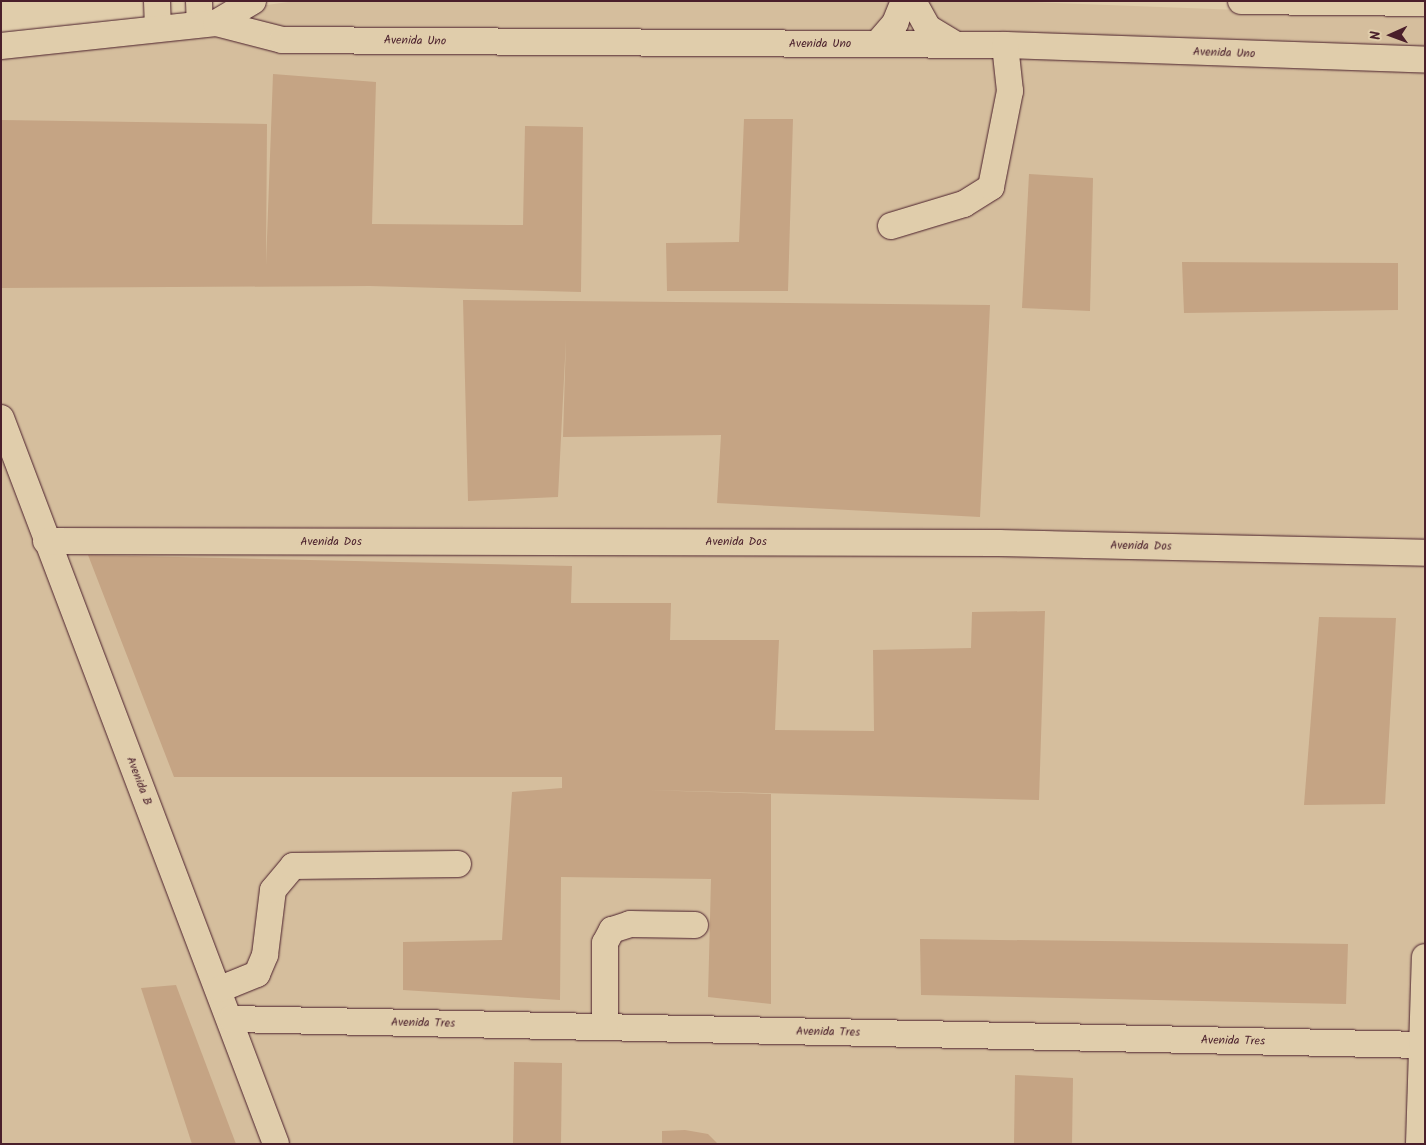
<!DOCTYPE html>
<style>
body{margin:0}
#map{position:relative;width:1426px;height:1145px;overflow:hidden;background:#e0cdab;font-family:Kalam,sans-serif}
div>[style]{position:absolute}
[style*='--x']{left:calc(var(--x)*1px);top:calc(var(--y)*1px);width:calc(var(--w)*1px);rotate:calc(var(--a)*1deg)}
.built>*{inset:0;background:#d5be9d}
.building>*{inset:0;background:#c5a484}
.roads{filter:drop-shadow(0 0 1px #4a1f2b) drop-shadow(0 0 1px #4a1f2b)}
.minor>*{height:26px;margin:-13px;padding:0 13px;transform-origin:13px;border-radius:13px;background:#e0cdab}
span{translate:-50% -50%;white-space:nowrap;text-align:center;line-height:1.15;-webkit-text-stroke:4px #e0cdab;paint-order:stroke}
.street-label{font-size:12px;color:#4a1f2b}
.frame{position:absolute;inset:0;border:2px solid #4a1f2b;pointer-events:none}
.north{position:absolute;left:1366px;top:10px;width:50px;height:50px;-webkit-text-stroke:4px #e0cdab;paint-order:stroke;rotate:268deg;font-size:14px;font-weight:700;line-height:20px;text-align:center;color:#4a1f2b}
.north::after{content:'';display:block;margin:auto;width:18px;height:22px;background:#4a1f2b;clip-path:polygon(50% 0,100% 100%,50% 72%,0 100%)}
</style>
<div id="map">
<div class="built">
<div style="clip-path:polygon(296px 1px,1000px 1px,1425px 17px,1425px 1144px,1px 1144px,1px 41px)"></div>
</div>
<div class="building">
<div style="clip-path:polygon(273px 74px,376px 82px,372px 224px,523px 225px,525px 126px,583px 127px,581px 292px,370px 286px,1px 288px,1px 120px,267px 124px,266px 265px)"></div>
<div style="clip-path:polygon(744px 119px,793px 119px,788px 291px,667px 291px,666px 243px,739px 242px)"></div>
<div style="clip-path:polygon(1029px 174px,1093px 178px,1090px 311px,1022px 308px)"></div>
<div style="clip-path:polygon(1182px 262px,1398px 263px,1398px 310px,1184px 313px)"></div>
<div style="clip-path:polygon(463px 300px,990px 305px,980px 517px,717px 503px,721px 435px,563px 437px,566px 339px,558px 497px,468px 501px)"></div>
<div style="clip-path:polygon(88px 555px,572px 566px,571px 603px,671px 603px,670px 640px,779px 640px,775px 730px,874px 731px,873px 650px,971px 648px,972px 612px,1045px 611px,1039px 800px,647px 790px,771px 794px,771px 1004px,708px 997px,711px 879px,561px 877px,560px 1000px,403px 990px,403px 942px,502px 940px,512px 792px,562px 788px,562px 777px,174px 777px)"></div>
<div style="clip-path:polygon(1319px 617px,1396px 618px,1385px 804px,1304px 805px)"></div>
<div style="clip-path:polygon(920px 939px,1348px 944px,1346px 1004px,921px 995px)"></div>
<div style="clip-path:polygon(176px 985px,236px 1144px,192px 1144px,141px 988px)"></div>
<div style="clip-path:polygon(514px 1062px,562px 1063px,561px 1144px,513px 1144px)"></div>
<div style="clip-path:polygon(1015px 1075px,1073px 1078px,1072px 1144px,1014px 1144px)"></div>
<div style="clip-path:polygon(685px 1130px,708px 1134px,718px 1144px,662px 1144px,662px 1131px)"></div>
</div>
<div class="roads">
<div class="minor">
<div style="--x:157;--y:1;--w:27;--a:88"></div>
<div style="--x:199;--y:1;--w:23;--a:88"></div>
<div style="--x:913;--y:1;--w:31;--a:61"></div>
<div style="--x:928;--y:28;--w:31;--a:31"></div>
<div style="--x:1241;--y:1;--w:184;--a:0.6"></div>
<div style="--x:216;--y:23;--w:43;--a:-30.7"></div>
<div style="--x:877;--y:44;--w:28;--a:-49"></div>
<div style="--x:895;--y:23;--w:24;--a:-68"></div>
<div style="--x:1;--y:46;--w:216;--a:-6.1"></div>
<div style="--x:216;--y:23;--w:68;--a:14.4"></div>
<div style="--x:282;--y:40;--w:723;--a:0.4"></div>
<div style="--x:1005;--y:45;--w:420;--a:2"></div>
<div style="--x:891;--y:226;--w:76;--a:-16.8"></div>
<div style="--x:964;--y:204;--w:32;--a:-32"></div>
<div style="--x:991;--y:187;--w:98;--a:-78.8"></div>
<div style="--x:1010;--y:91;--w:46;--a:-96.2"></div>
<div style="--x:1;--y:418;--w:776;--a:69.25"></div>
<div style="--x:46;--y:541;--w:953;--a:0.12"></div>
<div style="--x:999;--y:543;--w:426;--a:1.3"></div>
<div style="--x:220;--y:989;--w:40;--a:-22"></div>
<div style="--x:257;--y:974;--w:21;--a:-67"></div>
<div style="--x:265;--y:955;--w:65;--a:-83"></div>
<div style="--x:273;--y:890;--w:31;--a:-50"></div>
<div style="--x:293;--y:866;--w:165;--a:-0.7"></div>
<div style="--x:232;--y:1019;--w:1193;--a:1.25"></div>
<div style="--x:605;--y:1027;--w:84;--a:-90"></div>
<div style="--x:605;--y:943;--w:15;--a:-62"></div>
<div style="--x:612;--y:930;--w:19;--a:-18"></div>
<div style="--x:630;--y:924;--w:65;--a:0.9"></div>
<div style="--x:1419;--y:1144;--w:187;--a:-88.2"></div>
</div>
</div>
<div class="street-label">
<span style="left:415px;top:41px;rotate:1deg">Avenida Uno</span>
<span style="left:820px;top:44px">Avenida Uno</span>
<span style="left:1224px;top:53px;rotate:2deg">Avenida Uno</span>
<span style="left:331px;top:542px">Avenida Dos</span>
<span style="left:736px;top:542px">Avenida Dos</span>
<span style="left:1141px;top:546px;rotate:1deg">Avenida Dos</span>
<span style="left:139px;top:781px;rotate:69deg">Avenida B</span>
<span style="left:423px;top:1023px;rotate:1deg">Avenida Tres</span>
<span style="left:828px;top:1032px;rotate:1deg">Avenida Tres</span>
<span style="left:1233px;top:1041px;rotate:1deg">Avenida Tres</span>
</div>
<div class="frame"></div>
<div class="north">N</div>
</div>
